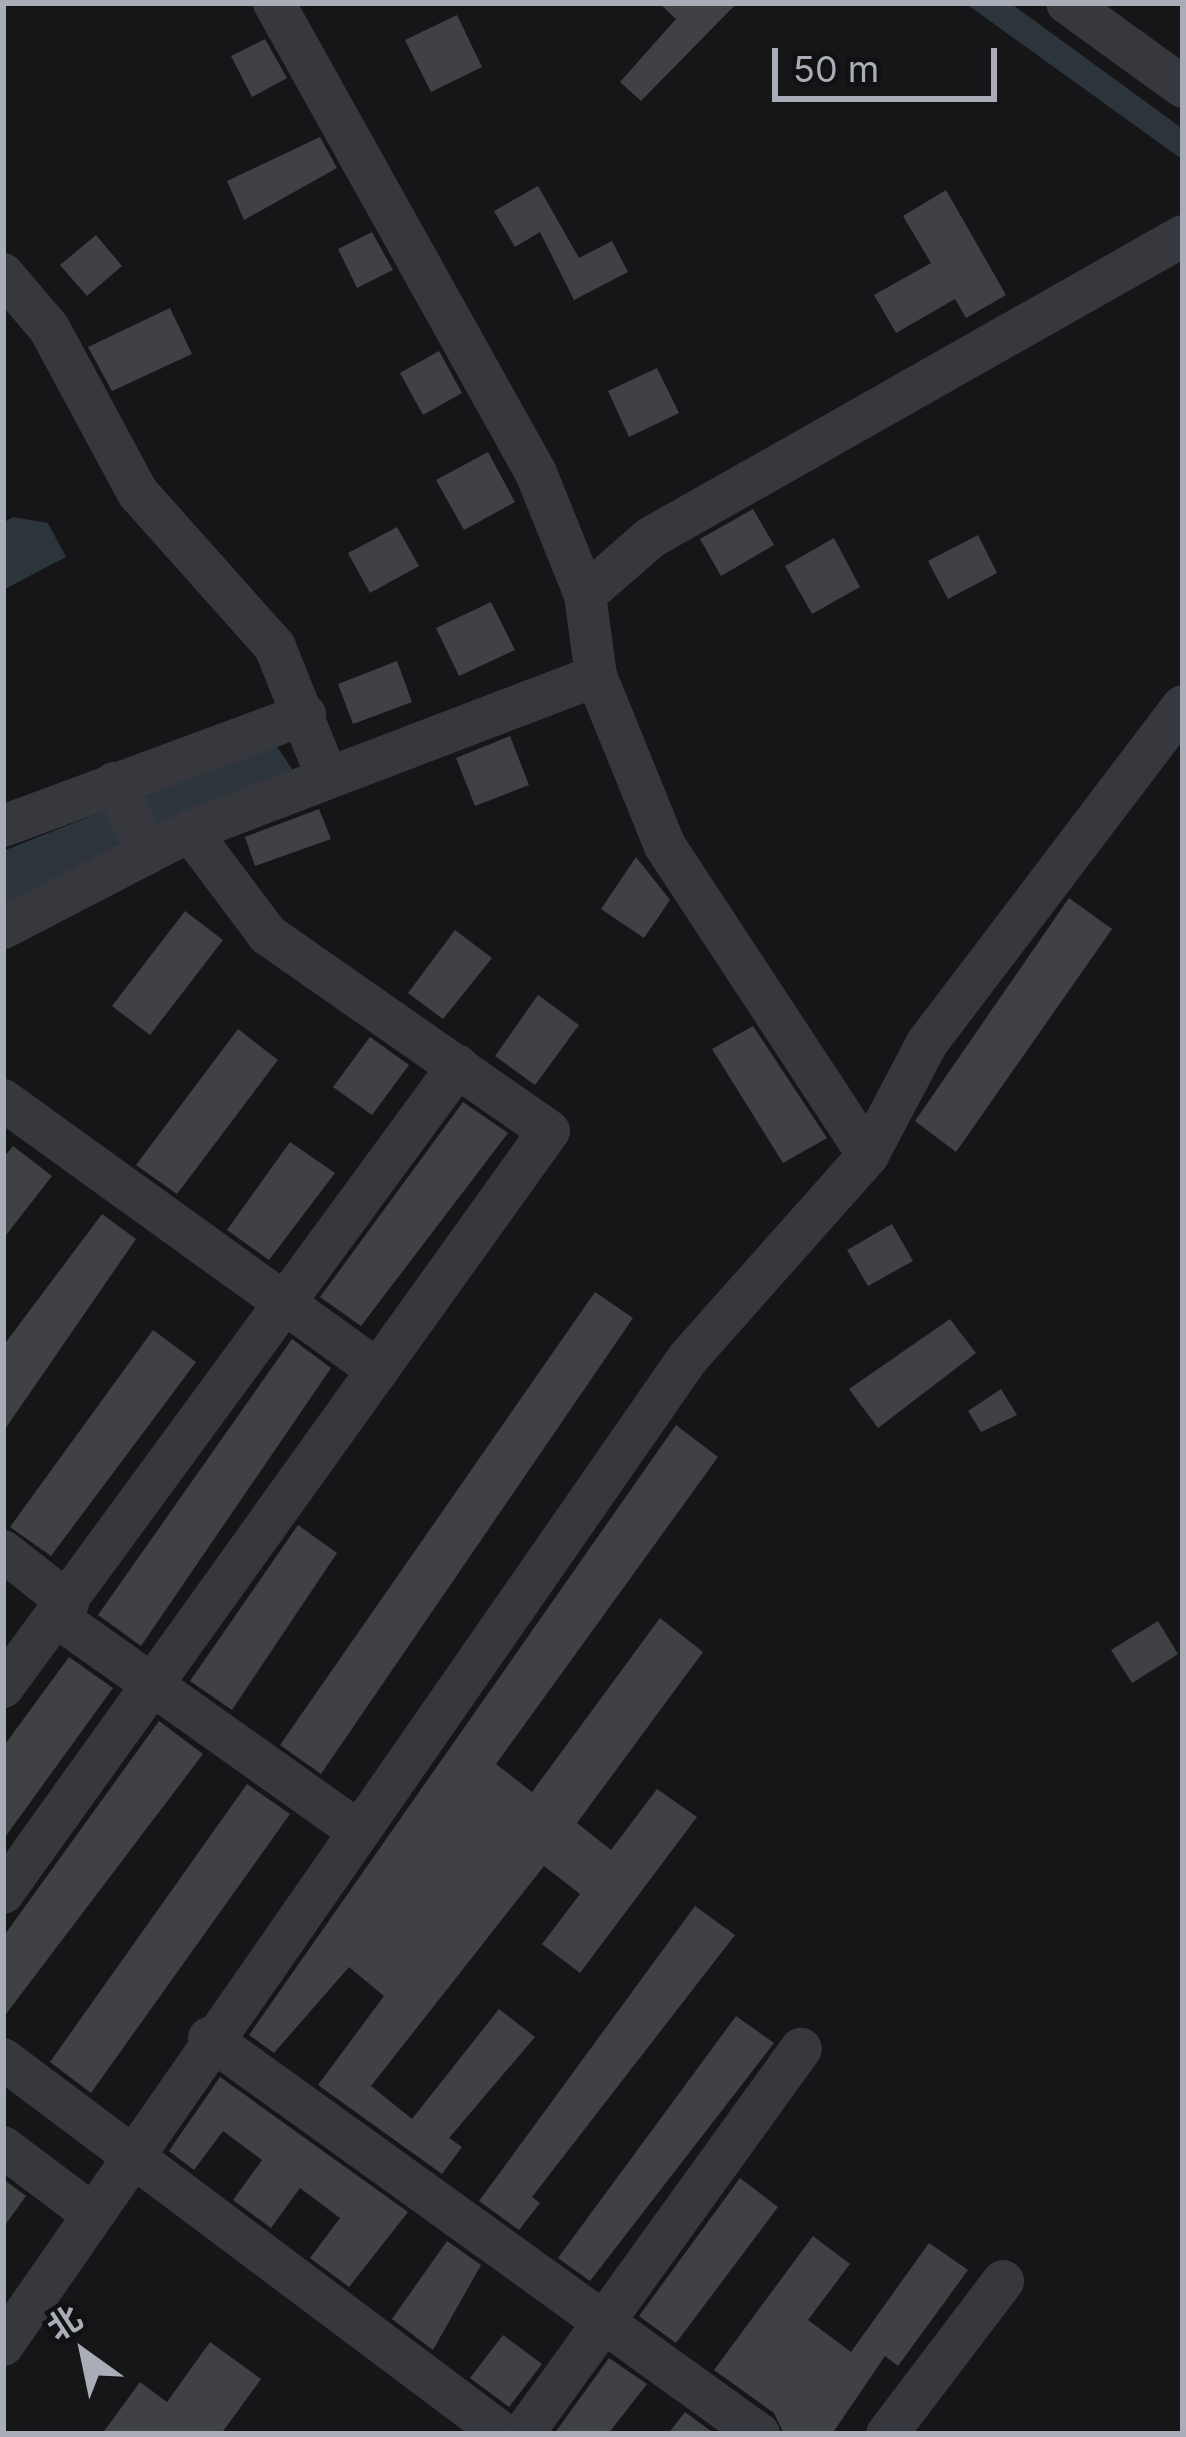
<!DOCTYPE html>
<meta charset="utf-8">
<style>
body{margin:0}
#map{position:relative;width:1186px;height:2437px;overflow:hidden;background:#161618;font-family:Inter,"Noto Sans SC",sans-serif}
div>[style]{position:absolute}
[style*='--x']{left:calc(var(--x)*1px);top:calc(var(--y)*1px);width:calc(var(--w)*1px);rotate:calc(var(--a)*1deg)}
.water>*{inset:0;background:#2c353c}
.building>*{inset:0;background:#404145}
.minor>*{height:42px;margin:-21px;padding:0 21px;transform-origin:21px;border-radius:21px;background:#37383d}
span{translate:-50% -50%;white-space:nowrap;text-align:center;line-height:1.15;-webkit-text-stroke:9px #111113;paint-order:stroke}
.frame{position:absolute;inset:0;border:6px solid #a8adb8;pointer-events:none}
.north{position:absolute;left:24px;top:2293px;width:120px;height:120px;-webkit-text-stroke:9px #111113;paint-order:stroke;rotate:327deg;font-size:33px;font-weight:700;line-height:48px;text-align:center;color:#a8adb8}
.north::after{content:'';display:block;margin:auto;width:42px;height:54px;background:#a8adb8;clip-path:polygon(50% 0,100% 100%,50% 72%,0 100%)}
.scale{position:absolute;left:772px;top:48px;width:225px;height:54px;box-sizing:border-box;border:6px solid #a8adb8;border-top:0;padding-left:15px;font-size:36px;line-height:42px;white-space:nowrap;color:#a8adb8;-webkit-text-stroke:9px #111113;paint-order:stroke}
</style>
<div id="map">
<div class="water">
<div style="clip-path:polygon(965px 3px,1010px 3px,1183px 129px,1183px 160px)"></div>
<div style="clip-path:polygon(13px 517px,48px 523px,66px 557px,3px 590px,3px 523px)"></div>
<div style="clip-path:polygon(277px 747px,295px 773px,151px 833px,140px 787px)"></div>
<div style="clip-path:polygon(106px 810px,125px 841px,3px 912px,3px 851px)"></div>
</div>
<div class="building">
<div style="clip-path:polygon(659px 3px,737px 3px,641px 101px,620px 82px,676px 19px)"></div>
<div style="clip-path:polygon(457px 15px,482px 67px,431px 92px,405px 40px)"></div>
<div style="clip-path:polygon(265px 39px,287px 78px,252px 97px,231px 56px)"></div>
<div style="clip-path:polygon(320px 137px,337px 168px,244px 220px,227px 181px)"></div>
<div style="clip-path:polygon(538px 186px,579px 258px,612px 241px,628px 272px,574px 300px,540px 232px,515px 247px,494px 211px)"></div>
<div style="clip-path:polygon(946px 190px,1006px 295px,966px 318px,955px 299px,896px 333px,874px 295px,931px 263px,903px 216px)"></div>
<div style="clip-path:polygon(372px 232px,393px 270px,357px 288px,338px 249px)"></div>
<div style="clip-path:polygon(96px 235px,122px 266px,87px 296px,60px 265px)"></div>
<div style="clip-path:polygon(170px 308px,192px 354px,112px 391px,88px 347px)"></div>
<div style="clip-path:polygon(439px 351px,462px 393px,423px 415px,400px 373px)"></div>
<div style="clip-path:polygon(657px 368px,679px 413px,629px 437px,608px 391px)"></div>
<div style="clip-path:polygon(488px 452px,515px 502px,464px 530px,436px 480px)"></div>
<div style="clip-path:polygon(753px 509px,774px 545px,721px 576px,700px 539px)"></div>
<div style="clip-path:polygon(397px 527px,419px 566px,370px 593px,348px 553px)"></div>
<div style="clip-path:polygon(978px 535px,997px 573px,948px 599px,928px 561px)"></div>
<div style="clip-path:polygon(834px 538px,860px 587px,812px 614px,785px 566px)"></div>
<div style="clip-path:polygon(491px 602px,515px 650px,459px 676px,436px 628px)"></div>
<div style="clip-path:polygon(397px 661px,412px 702px,353px 724px,338px 684px)"></div>
<div style="clip-path:polygon(510px 736px,529px 785px,475px 806px,456px 758px)"></div>
<div style="clip-path:polygon(319px 809px,331px 839px,255px 866px,245px 837px)"></div>
<div style="clip-path:polygon(636px 857px,670px 900px,644px 938px,601px 909px)"></div>
<div style="clip-path:polygon(1069px 898px,1112px 929px,956px 1152px,915px 1121px)"></div>
<div style="clip-path:polygon(185px 911px,223px 940px,150px 1035px,112px 1006px)"></div>
<div style="clip-path:polygon(455px 930px,492px 958px,443px 1019px,408px 993px)"></div>
<div style="clip-path:polygon(538px 995px,579px 1025px,535px 1085px,495px 1056px)"></div>
<div style="clip-path:polygon(753px 1026px,827px 1138px,783px 1163px,712px 1049px)"></div>
<div style="clip-path:polygon(238px 1029px,278px 1060px,177px 1194px,136px 1165px)"></div>
<div style="clip-path:polygon(370px 1037px,409px 1065px,372px 1115px,333px 1087px)"></div>
<div style="clip-path:polygon(463px 1102px,508px 1133px,361px 1326px,320px 1297px)"></div>
<div style="clip-path:polygon(290px 1142px,335px 1173px,269px 1260px,227px 1230px)"></div>
<div style="clip-path:polygon(13px 1146px,52px 1176px,3px 1239px,3px 1158px)"></div>
<div style="clip-path:polygon(102px 1214px,136px 1239px,3px 1432px,3px 1346px)"></div>
<div style="clip-path:polygon(892px 1224px,913px 1261px,868px 1286px,847px 1250px)"></div>
<div style="clip-path:polygon(595px 1292px,633px 1318px,321px 1774px,280px 1745px)"></div>
<div style="clip-path:polygon(950px 1319px,976px 1353px,878px 1428px,849px 1389px)"></div>
<div style="clip-path:polygon(153px 1330px,196px 1362px,51px 1556px,10px 1527px)"></div>
<div style="clip-path:polygon(292px 1339px,331px 1368px,141px 1646px,98px 1615px)"></div>
<div style="clip-path:polygon(1001px 1389px,1017px 1415px,981px 1432px,968px 1411px)"></div>
<div style="clip-path:polygon(676px 1425px,718px 1457px,496px 1764px,532px 1792px,660px 1618px,703px 1652px,577px 1823px,611px 1850px,657px 1789px,697px 1817px,580px 1973px,542px 1944px,580px 1894px,544px 1866px,371px 2086px,412px 2119px,499px 2009px,535px 2037px,449px 2138px,462px 2147px,442px 2174px,318px 2085px,384px 1996px,349px 1967px,274px 2053px,249px 2035px)"></div>
<div style="clip-path:polygon(298px 1525px,337px 1553px,232px 1710px,190px 1681px)"></div>
<div style="clip-path:polygon(1158px 1621px,1178px 1654px,1132px 1683px,1111px 1650px)"></div>
<div style="clip-path:polygon(69px 1657px,113px 1688px,3px 1840px,3px 1747px)"></div>
<div style="clip-path:polygon(159px 1721px,203px 1754px,3px 2018px,3px 1937px)"></div>
<div style="clip-path:polygon(247px 1784px,290px 1814px,91px 2093px,50px 2062px)"></div>
<div style="clip-path:polygon(695px 1906px,735px 1935px,532px 2197px,540px 2203px,519px 2230px,479px 2201px)"></div>
<div style="clip-path:polygon(736px 2016px,774px 2043px,590px 2281px,558px 2258px)"></div>
<div style="clip-path:polygon(220px 2077px,408px 2212px,349px 2287px,310px 2258px,340px 2218px,300px 2188px,271px 2228px,233px 2200px,262px 2160px,223px 2131px,194px 2170px,169px 2151px)"></div>
<div style="clip-path:polygon(740px 2178px,778px 2207px,676px 2343px,639px 2316px)"></div>
<div style="clip-path:polygon(3px 2179px,26px 2196px,3px 2228px)"></div>
<div style="clip-path:polygon(813px 2236px,850px 2264px,808px 2320px,851px 2352px,929px 2243px,968px 2270px,898px 2366px,885px 2356px,832px 2434px,784px 2434px,774px 2413px,714px 2370px)"></div>
<div style="clip-path:polygon(447px 2241px,481px 2265px,433px 2350px,392px 2319px)"></div>
<div style="clip-path:polygon(503px 2335px,542px 2364px,509px 2407px,470px 2378px)"></div>
<div style="clip-path:polygon(210px 2342px,261px 2379px,221px 2434px,102px 2434px,140px 2382px,167px 2402px)"></div>
<div style="clip-path:polygon(609px 2358px,647px 2384px,608px 2434px,554px 2434px)"></div>
<div style="clip-path:polygon(685px 2412px,715px 2434px,668px 2434px)"></div>
</div>
<div class="minor">
<div style="--x:274;--y:3;--w:538;--a:60.86"></div>
<div style="--x:536;--y:473;--w:131;--a:68.1"></div>
<div style="--x:585;--y:595;--w:82;--a:82.3"></div>
<div style="--x:596;--y:676;--w:183;--a:67.9"></div>
<div style="--x:665;--y:846;--w:370;--a:56.7"></div>
<div style="--x:1067;--y:3;--w:143;--a:35.9"></div>
<div style="--x:3;--y:274;--w:71;--a:49.6"></div>
<div style="--x:49;--y:328;--w:187;--a:61.7"></div>
<div style="--x:138;--y:493;--w:206;--a:48.3"></div>
<div style="--x:275;--y:647;--w:140;--a:68.2"></div>
<div style="--x:585;--y:595;--w:86;--a:-41.2"></div>
<div style="--x:650;--y:538;--w:613;--a:-29.54"></div>
<div style="--x:114;--y:783;--w:78;--a:64.1"></div>
<div style="--x:3;--y:826;--w:322;--a:-20.3"></div>
<div style="--x:3;--y:928;--w:211;--a:-27.4"></div>
<div style="--x:190;--y:831;--w:435;--a:-20.9"></div>
<div style="--x:3;--y:1100;--w:462;--a:35.8"></div>
<div style="--x:3;--y:1551;--w:83;--a:38.1"></div>
<div style="--x:57;--y:1617;--w:371;--a:35.4"></div>
<div style="--x:3;--y:1687;--w:770;--a:-53.77"></div>
<div style="--x:3;--y:1893;--w:937;--a:-54.38"></div>
<div style="--x:549;--y:1131;--w:343;--a:-145.1"></div>
<div style="--x:268;--y:935;--w:130;--a:-126.9"></div>
<div style="--x:209;--y:2038;--w:678;--a:35.75"></div>
<div style="--x:3;--y:2059;--w:625;--a:36.87"></div>
<div style="--x:3;--y:2147;--w:111;--a:37"></div>
<div style="--x:3;--y:2345;--w:1201;--a:-55.24"></div>
<div style="--x:688;--y:1358;--w:271;--a:-48.4"></div>
<div style="--x:868;--y:1155;--w:127;--a:-62.2"></div>
<div style="--x:927;--y:1043;--w:423;--a:-52.8"></div>
<div style="--x:523;--y:2434;--w:475;--a:-54.2"></div>
<div style="--x:887;--y:2434;--w:192;--a:-52.8"></div>
</div>
<div class="frame"></div>
<div class="north">北</div>
<div class="scale">50 m</div>
</div>
